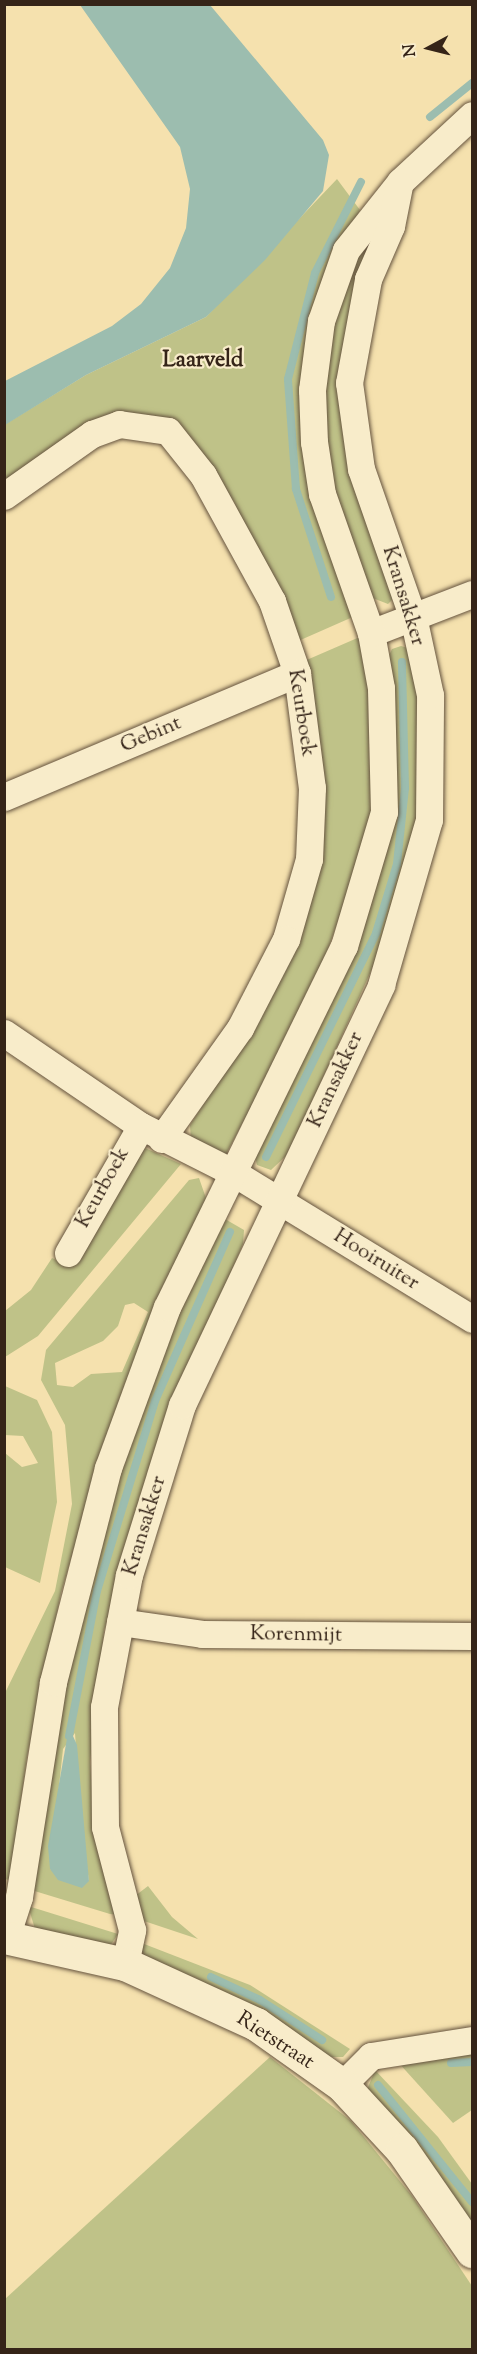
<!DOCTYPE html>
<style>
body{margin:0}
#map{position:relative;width:477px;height:2354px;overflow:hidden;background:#f5e1ae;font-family:"Sorts Mill Goudy",serif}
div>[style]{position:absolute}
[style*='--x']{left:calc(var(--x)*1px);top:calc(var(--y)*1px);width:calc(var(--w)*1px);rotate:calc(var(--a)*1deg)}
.green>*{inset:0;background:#bfc288}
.water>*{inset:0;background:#9cbdaf}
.stream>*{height:8px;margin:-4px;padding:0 4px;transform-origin:4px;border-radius:4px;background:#9cbdaf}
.roads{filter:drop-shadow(0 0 2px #65533e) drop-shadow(0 0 2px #65533e)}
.minor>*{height:27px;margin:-13.5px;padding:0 13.5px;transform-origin:13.5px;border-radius:13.5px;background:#f8ecca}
.tertiary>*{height:33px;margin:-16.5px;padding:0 16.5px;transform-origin:16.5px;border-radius:16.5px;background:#f8ecca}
span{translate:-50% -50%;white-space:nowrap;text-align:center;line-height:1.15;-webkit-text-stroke:4.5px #f8ecca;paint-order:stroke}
.street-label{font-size:21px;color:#352418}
.neighbourhood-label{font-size:22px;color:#352418;font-weight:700}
.frame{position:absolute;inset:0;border:6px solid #352418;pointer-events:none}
.north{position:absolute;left:399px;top:18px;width:60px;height:60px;-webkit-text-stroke:4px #f8ecca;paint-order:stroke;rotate:263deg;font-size:16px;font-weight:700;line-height:24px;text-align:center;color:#352418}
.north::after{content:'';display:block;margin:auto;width:21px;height:27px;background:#352418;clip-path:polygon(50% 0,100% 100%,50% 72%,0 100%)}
</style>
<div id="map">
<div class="green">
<div style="clip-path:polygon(337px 179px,360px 210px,309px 325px,355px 616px,296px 642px,234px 502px,190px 439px,145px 417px,5px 487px,4px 425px,86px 375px,206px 317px)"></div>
<div style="clip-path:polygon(376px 220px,343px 360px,396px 596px,388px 604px,370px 597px,329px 483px,320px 421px,338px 294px)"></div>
<div style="clip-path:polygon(362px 636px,371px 675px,371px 827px,314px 989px,225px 1156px,191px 1141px,190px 1125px,266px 1007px,302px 924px,302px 662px)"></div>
<div style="clip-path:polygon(401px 646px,411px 649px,416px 659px,424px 784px,394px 920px,289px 1153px,271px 1170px,257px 1165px,255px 1157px,371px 903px,387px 660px,392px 649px)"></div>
<div style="clip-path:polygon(145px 1148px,181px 1164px,38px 1336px,5px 1357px,5px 1311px,31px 1290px,52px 1258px,69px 1266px,136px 1151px)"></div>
<div style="clip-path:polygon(evenodd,199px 1178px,207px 1201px,105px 1443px,61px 1593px,27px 1757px,10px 1880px,4px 1879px,4px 1695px,55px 1591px,72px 1504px,65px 1425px,41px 1380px,46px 1350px,189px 1180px,199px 1178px,134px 1303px,148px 1312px,122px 1372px,91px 1374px,73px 1387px,57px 1385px,55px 1363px,103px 1341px,118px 1326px,125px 1305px,134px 1303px)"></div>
<div style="clip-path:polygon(evenodd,225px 1219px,244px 1230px,243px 1244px,181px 1390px,134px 1519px,104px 1631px,90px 1762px,95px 1829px,119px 1915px,110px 1914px,28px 1889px,84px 1586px,156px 1359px,225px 1219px,75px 1733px,81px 1825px,89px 1881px,50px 1869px,63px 1749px,75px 1733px)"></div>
<div style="clip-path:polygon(5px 1386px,37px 1400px,52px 1432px,57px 1502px,40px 1583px,5px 1567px,5px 1453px,22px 1467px,38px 1463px,23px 1436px,5px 1435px)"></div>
<div style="clip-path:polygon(148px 1886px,172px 1917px,198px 1939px,144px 1921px,135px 1896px)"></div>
<div style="clip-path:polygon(28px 1906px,118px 1934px,108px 1949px,35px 1929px)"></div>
<div style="clip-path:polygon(139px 1942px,250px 1985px,350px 2049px,343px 2057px,325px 2057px,144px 1957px)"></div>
<div style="clip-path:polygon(472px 2054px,472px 2110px,453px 2123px,397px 2061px)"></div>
<div style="clip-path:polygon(270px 2057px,351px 2121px,412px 2196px,472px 2286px,472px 2349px,5px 2349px,5px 2299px)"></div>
<div style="clip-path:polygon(375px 2070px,438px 2137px,472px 2184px,472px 2226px,367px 2090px)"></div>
</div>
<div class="water">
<div style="clip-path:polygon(80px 5px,210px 5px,323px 140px,329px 155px,323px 191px,265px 260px,206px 317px,86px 375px,5px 425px,5px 381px,112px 326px,141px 304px,170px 268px,186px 228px,190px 189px,180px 147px)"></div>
<div style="clip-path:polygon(69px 1727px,77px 1745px,89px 1881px,82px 1888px,58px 1880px,50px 1869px,48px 1846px)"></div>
</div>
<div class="stream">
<div style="--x:430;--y:117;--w:54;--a:-39"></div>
<div style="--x:331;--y:597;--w:114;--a:-108"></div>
<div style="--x:296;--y:489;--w:110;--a:-94.2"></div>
<div style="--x:288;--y:379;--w:109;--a:-75.7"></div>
<div style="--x:315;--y:273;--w:102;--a:-63.2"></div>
<div style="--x:266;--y:1157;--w:250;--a:-63.8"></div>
<div style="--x:376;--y:933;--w:72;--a:-73.1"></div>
<div style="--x:397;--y:864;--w:76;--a:-84"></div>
<div style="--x:405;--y:788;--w:126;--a:-91.4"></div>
<div style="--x:69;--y:1736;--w:148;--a:-79.1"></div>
<div style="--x:97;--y:1591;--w:199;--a:-73"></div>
<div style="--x:155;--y:1401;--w:185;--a:-66.1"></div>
<div style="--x:211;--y:1977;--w:54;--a:25.1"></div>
<div style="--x:260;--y:2000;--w:74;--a:32.8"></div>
<div style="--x:451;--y:2063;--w:21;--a:-3"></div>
<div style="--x:378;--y:2085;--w:150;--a:51.2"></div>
</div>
<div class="roads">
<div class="minor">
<div style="--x:4;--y:496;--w:108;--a:-35.2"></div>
<div style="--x:92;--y:434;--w:29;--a:-20"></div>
<div style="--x:119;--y:424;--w:49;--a:8.1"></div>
<div style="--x:168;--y:431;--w:56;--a:51.5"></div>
<div style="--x:203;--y:475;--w:144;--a:61.3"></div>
<div style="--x:272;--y:601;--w:76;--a:70.9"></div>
<div style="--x:297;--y:673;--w:116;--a:82.6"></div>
<div style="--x:312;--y:788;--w:71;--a:92.4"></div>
<div style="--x:309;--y:859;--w:83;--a:106"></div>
<div style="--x:286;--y:939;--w:100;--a:117.3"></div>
<div style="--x:240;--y:1028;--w:136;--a:125.4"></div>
<div style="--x:371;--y:633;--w:108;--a:-21.1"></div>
<div style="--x:4;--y:797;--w:318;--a:-22.9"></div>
<div style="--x:4;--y:1033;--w:166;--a:34.2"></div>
<div style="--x:141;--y:1126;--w:104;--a:26.8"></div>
<div style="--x:234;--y:1173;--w:279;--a:31.5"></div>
<div style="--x:68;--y:1253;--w:146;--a:-60.1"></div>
<div style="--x:120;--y:1622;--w:83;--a:8.3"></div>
<div style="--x:202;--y:1634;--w:270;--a:0.4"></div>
<div style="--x:6;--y:1937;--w:42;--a:-72"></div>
<div style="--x:19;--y:1897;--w:218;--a:-81"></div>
<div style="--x:53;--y:1682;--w:221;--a:-75.6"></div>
<div style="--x:108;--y:1468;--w:171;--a:-69.9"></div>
<div style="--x:167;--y:1307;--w:402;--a:-63.9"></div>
<div style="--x:344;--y:946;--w:140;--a:-73.4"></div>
<div style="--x:384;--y:812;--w:124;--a:-91.4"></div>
<div style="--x:381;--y:688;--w:56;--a:-100.3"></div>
<div style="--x:371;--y:633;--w:147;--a:-109.4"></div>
<div style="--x:322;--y:494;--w:53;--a:-98.7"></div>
<div style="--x:314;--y:442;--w:52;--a:-92.2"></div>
<div style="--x:312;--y:390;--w:70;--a:-82.6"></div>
<div style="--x:321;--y:321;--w:75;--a:-70.6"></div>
<div style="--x:346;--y:250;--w:87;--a:-51.5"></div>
<div style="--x:400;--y:182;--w:98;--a:-42.9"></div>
<div style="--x:125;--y:1964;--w:35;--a:-78"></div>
<div style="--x:132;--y:1930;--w:106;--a:-104.7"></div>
<div style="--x:105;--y:1827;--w:120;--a:-90.5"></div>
<div style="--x:104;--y:1707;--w:134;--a:-79.3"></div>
<div style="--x:129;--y:1575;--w:178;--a:-72.7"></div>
<div style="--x:182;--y:1405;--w:465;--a:-64.6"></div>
<div style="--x:381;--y:985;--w:172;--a:-73.8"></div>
<div style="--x:429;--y:820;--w:125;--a:-89.5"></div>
<div style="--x:430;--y:695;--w:76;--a:-102.2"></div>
<div style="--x:414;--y:621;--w:161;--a:-109.2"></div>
<div style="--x:361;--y:469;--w:87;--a:-97.9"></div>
<div style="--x:349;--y:383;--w:106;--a:-79.6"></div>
<div style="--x:368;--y:279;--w:58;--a:-66.5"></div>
<div style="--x:391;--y:226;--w:41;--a:-78.7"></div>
<div style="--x:342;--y:2085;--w:41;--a:-45"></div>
<div style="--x:371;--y:2056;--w:102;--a:-9"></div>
</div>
<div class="tertiary">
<div style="--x:4;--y:1937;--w:124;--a:12.6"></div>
<div style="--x:125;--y:1964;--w:144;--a:24.6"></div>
<div style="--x:256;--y:2024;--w:105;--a:35.3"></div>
<div style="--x:342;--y:2085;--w:88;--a:47.3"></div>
<div style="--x:402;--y:2150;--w:123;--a:55.3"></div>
</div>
</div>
<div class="street-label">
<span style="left:403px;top:596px;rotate:73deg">Kransakker</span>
<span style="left:301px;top:713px;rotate:81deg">Keurboek</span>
<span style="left:151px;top:735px;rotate:-23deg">Gebint</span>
<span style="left:336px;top:1080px;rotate:-65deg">Kransakker</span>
<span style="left:103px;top:1188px;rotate:-61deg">Keurboek</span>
<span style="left:376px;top:1260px;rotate:32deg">Hooiruiter</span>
<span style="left:145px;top:1526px;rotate:-73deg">Kransakker</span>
<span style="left:296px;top:1635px;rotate:1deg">Korenmijt</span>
<span style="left:275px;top:2041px;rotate:33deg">Rietstraat</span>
</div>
<div class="neighbourhood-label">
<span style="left:203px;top:362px">Laarveld</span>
</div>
<div class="frame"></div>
<div class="north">N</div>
</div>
